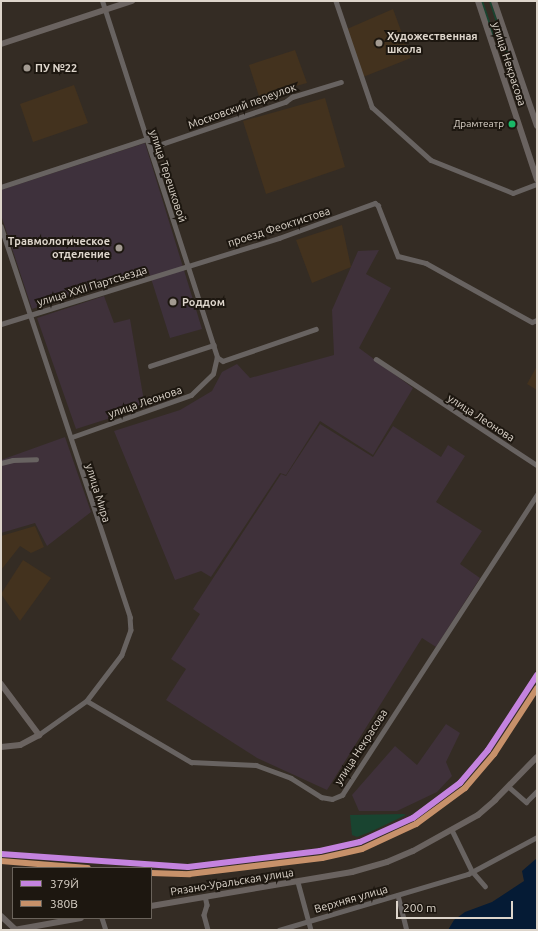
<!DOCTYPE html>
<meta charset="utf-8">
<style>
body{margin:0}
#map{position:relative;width:538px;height:931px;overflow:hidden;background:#342c24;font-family:Ubuntu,sans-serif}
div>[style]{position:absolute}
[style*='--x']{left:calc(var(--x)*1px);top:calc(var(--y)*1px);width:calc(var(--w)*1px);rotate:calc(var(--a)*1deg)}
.built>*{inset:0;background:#43321e}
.industrial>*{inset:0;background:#3f313a}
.medical>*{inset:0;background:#3e313c}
.green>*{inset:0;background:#194430}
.water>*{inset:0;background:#051b35}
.minor>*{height:4.5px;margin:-2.25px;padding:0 2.25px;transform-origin:2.25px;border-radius:2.25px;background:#686361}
.major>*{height:6px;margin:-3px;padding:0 3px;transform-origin:3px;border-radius:3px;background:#6a6360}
.rail-1>*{height:6px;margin:-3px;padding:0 3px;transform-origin:3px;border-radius:3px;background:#c483df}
.rail-2>*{height:6px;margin:-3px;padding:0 3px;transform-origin:3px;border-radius:3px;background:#c7916a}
.dots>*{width:11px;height:11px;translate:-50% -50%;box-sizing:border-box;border:2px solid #1d1710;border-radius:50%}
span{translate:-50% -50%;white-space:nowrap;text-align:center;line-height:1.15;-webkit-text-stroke:4px #1d1710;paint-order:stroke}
.bus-label{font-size:10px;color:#ddd5cb}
.right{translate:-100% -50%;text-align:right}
.poi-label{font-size:11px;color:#ddd5cb;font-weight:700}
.left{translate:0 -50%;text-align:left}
.street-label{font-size:11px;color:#ddd5cb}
.frame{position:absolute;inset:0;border:2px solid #ddd5cb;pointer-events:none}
.legend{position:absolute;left:12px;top:867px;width:140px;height:52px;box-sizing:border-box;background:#1d1710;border:1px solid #6a635b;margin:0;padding:5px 7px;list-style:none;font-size:12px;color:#ddd5cb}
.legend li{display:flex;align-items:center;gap:8px;height:20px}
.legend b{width:20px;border:1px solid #6a635b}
.scale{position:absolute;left:396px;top:901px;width:117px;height:18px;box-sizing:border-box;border:2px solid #ddd5cb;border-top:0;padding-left:5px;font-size:12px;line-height:14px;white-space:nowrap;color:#ddd5cb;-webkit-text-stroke:3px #1d1710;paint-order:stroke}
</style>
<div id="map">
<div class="built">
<div style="clip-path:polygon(393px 9px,411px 58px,363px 77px,347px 29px)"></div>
<div style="clip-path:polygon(295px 50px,307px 83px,259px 96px,249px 65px)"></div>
<div style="clip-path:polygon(74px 85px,88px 123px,33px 142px,20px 104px)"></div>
<div style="clip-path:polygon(325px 98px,345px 167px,266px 194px,243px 121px)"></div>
<div style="clip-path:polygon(342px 225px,351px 267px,312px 283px,296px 240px)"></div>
<div style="clip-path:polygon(537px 366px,537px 390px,527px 384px)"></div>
<div style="clip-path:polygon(35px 526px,44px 547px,31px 553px,20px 546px,1px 570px,1px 536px)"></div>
<div style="clip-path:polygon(23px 560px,51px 578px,20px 621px,1px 594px)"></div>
</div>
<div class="industrial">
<div style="clip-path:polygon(379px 250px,366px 274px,391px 288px,359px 348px,413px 388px,373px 455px,320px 421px,286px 475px,280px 473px,211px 577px,201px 571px,175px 580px,114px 431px,180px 410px,212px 391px,222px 372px,237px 364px,250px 378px,334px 355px,332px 310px,358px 251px)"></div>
<div style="clip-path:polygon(104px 296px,114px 323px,130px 319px,145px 407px,76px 429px,37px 318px)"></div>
<div style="clip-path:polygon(320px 424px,373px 457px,393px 426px,441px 457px,448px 445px,465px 456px,436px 502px,482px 531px,460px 564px,480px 578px,436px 647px,422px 638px,327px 790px,257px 758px,166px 700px,186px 669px,171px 659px,200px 614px,193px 609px,281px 474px,286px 476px)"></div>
<div style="clip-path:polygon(65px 437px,91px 512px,47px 546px,35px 523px,1px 533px,1px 460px)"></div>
<div style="clip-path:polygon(446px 724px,460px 733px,446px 762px,452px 776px,437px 792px,397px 811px,359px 811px,352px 795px,395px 746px,417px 765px)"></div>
</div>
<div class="medical">
<div style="clip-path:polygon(145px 143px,202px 329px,170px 338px,148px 269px,32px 309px,1px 215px,1px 190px)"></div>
</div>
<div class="green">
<div style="clip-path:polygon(480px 1px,483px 1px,495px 37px,492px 37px)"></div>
<div style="clip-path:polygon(489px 1px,491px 1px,523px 98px,521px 99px)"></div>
<div style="clip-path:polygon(403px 814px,406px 815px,370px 832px,357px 837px,352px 835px,350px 815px)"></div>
</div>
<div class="water">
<div style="clip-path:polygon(537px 858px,537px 930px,448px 930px,454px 920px,465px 912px,492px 902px,524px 881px,522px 871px)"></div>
</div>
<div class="minor">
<div style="--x:336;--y:1;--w:112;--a:71.2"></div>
<div style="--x:372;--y:107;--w:79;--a:41.9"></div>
<div style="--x:431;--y:160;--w:88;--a:21.9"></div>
<div style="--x:513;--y:193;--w:26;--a:-21"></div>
<div style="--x:150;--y:148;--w:143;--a:-18.8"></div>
<div style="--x:285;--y:102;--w:9;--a:-36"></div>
<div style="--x:292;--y:97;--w:51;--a:-17"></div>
<div style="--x:1;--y:187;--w:154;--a:-18.2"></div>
<div style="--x:1;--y:226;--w:412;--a:71.7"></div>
<div style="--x:130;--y:617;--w:13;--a:86"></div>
<div style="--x:131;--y:630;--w:27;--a:110"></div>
<div style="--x:122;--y:655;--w:58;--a:127.3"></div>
<div style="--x:87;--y:701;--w:59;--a:144.7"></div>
<div style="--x:1;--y:324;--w:291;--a:-17.2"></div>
<div style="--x:279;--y:238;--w:102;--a:-20"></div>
<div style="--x:375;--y:203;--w:4;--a:34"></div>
<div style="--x:378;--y:205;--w:55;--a:68.6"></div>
<div style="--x:398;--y:256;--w:29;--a:14"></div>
<div style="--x:426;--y:263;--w:121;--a:29.1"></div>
<div style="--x:532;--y:322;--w:5;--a:-22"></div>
<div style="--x:217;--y:357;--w:7;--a:34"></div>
<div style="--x:223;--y:361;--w:98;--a:-19"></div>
<div style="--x:376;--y:359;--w:193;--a:33.4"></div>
<div style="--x:150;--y:366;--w:67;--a:-18.2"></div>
<div style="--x:72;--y:437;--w:126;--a:-19.4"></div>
<div style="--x:191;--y:395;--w:30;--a:-44"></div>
<div style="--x:213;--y:374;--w:17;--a:-77"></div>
<div style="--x:217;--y:357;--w:374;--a:-107.9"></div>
<div style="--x:1;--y:463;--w:12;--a:-14"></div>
<div style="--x:13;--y:460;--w:23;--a:-2"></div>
<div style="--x:87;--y:701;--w:121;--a:30.4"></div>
<div style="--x:191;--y:762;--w:65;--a:2.6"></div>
<div style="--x:256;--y:765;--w:37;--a:20"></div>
<div style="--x:291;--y:778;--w:36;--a:32"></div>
<div style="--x:321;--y:797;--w:11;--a:10"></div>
<div style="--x:332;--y:799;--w:11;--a:-22"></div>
<div style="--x:342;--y:795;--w:358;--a:-57"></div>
<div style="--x:509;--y:787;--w:23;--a:41"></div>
<div style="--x:526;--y:802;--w:16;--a:-45"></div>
<div style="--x:452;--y:830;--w:46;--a:64"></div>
<div style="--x:472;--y:871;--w:20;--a:49"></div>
<div style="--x:298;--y:882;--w:50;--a:74.8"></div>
<div style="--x:398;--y:895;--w:36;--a:76"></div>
<div style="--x:205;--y:896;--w:9;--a:77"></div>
<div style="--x:207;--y:905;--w:10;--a:107"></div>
<div style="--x:204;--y:915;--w:16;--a:75"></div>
<div style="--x:102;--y:918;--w:13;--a:72"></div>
<div style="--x:279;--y:930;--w:197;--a:-16.5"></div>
<div style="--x:468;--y:874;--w:78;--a:-28.2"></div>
</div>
<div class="major">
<div style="--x:478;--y:1;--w:188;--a:71.7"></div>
<div style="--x:494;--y:1;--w:132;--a:71"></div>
<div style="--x:1;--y:44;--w:138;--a:-18.2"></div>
<div style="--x:1;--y:684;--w:64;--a:53.3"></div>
<div style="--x:39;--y:735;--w:21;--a:152"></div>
<div style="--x:20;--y:745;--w:19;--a:174"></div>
<div style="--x:151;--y:906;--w:204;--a:-9.6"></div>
<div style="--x:352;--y:872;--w:36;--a:-16"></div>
<div style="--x:387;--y:862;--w:28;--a:-23"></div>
<div style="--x:413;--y:851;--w:74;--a:-29"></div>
<div style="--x:478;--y:815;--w:23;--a:-41"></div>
<div style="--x:495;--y:800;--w:60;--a:-45.7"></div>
<div style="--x:1;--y:916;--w:21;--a:43"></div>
<div style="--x:14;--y:930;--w:68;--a:-10.2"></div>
</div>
<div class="rail-1">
<div style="--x:1;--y:854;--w:187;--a:4"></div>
<div style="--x:188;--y:867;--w:133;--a:-6.9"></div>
<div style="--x:320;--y:851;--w:41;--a:-12.7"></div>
<div style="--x:360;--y:842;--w:58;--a:-24.4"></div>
<div style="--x:413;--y:818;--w:59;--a:-36.7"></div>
<div style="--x:460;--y:783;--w:43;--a:-49.7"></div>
<div style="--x:488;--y:750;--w:90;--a:-56.8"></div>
</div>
<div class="rail-2">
<div style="--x:1;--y:861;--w:87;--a:4.6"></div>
<div style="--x:151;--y:873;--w:38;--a:2"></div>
<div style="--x:189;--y:874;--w:134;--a:-6.9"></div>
<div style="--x:322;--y:858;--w:41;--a:-12.7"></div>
<div style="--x:362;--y:849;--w:60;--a:-24.8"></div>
<div style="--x:416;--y:824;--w:61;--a:-36.3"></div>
<div style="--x:465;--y:788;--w:45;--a:-49.5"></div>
<div style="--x:494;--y:754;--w:79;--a:-56.9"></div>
</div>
<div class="dots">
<div style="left:379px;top:43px;background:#a29a91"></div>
<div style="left:27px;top:68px;background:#a29a91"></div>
<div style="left:512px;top:124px;background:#1ab867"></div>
<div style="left:119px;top:248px;background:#a29a91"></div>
<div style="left:173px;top:302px;background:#a29a91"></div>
</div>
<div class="bus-label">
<span class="right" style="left:504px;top:124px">Драмтеатр</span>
</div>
<div class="poi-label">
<span class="left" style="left:387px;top:43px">Художественная<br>школа</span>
<span class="left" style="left:35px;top:68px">ПУ №22</span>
<span class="right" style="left:110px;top:248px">Травмологическое<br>отделение</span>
<span class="left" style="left:182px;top:302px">Роддом</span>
</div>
<div class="street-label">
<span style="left:509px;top:64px;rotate:72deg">улица Некрасова</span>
<span style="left:242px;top:106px;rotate:-20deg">Московский переулок</span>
<span style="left:168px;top:176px;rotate:72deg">улица Терешковой</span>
<span style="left:279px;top:227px;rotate:-18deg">проезд Феоктистова</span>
<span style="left:92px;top:286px;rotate:-17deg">улица XXII Партсъезда</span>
<span style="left:145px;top:402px;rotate:-19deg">улица Леонова</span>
<span style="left:481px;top:418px;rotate:33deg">улица Леонова</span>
<span style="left:98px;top:493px;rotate:73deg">улица Мира</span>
<span style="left:361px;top:747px;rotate:-57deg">улица Некрасова</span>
<span style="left:232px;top:882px;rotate:-9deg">Рязано-Уральская улица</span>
<span style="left:351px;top:899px;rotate:-16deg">Верхняя улица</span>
</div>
<div class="frame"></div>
<ul class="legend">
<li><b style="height:5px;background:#c483df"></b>379Й</li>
<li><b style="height:5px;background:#c7916a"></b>380В</li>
</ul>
<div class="scale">200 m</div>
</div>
